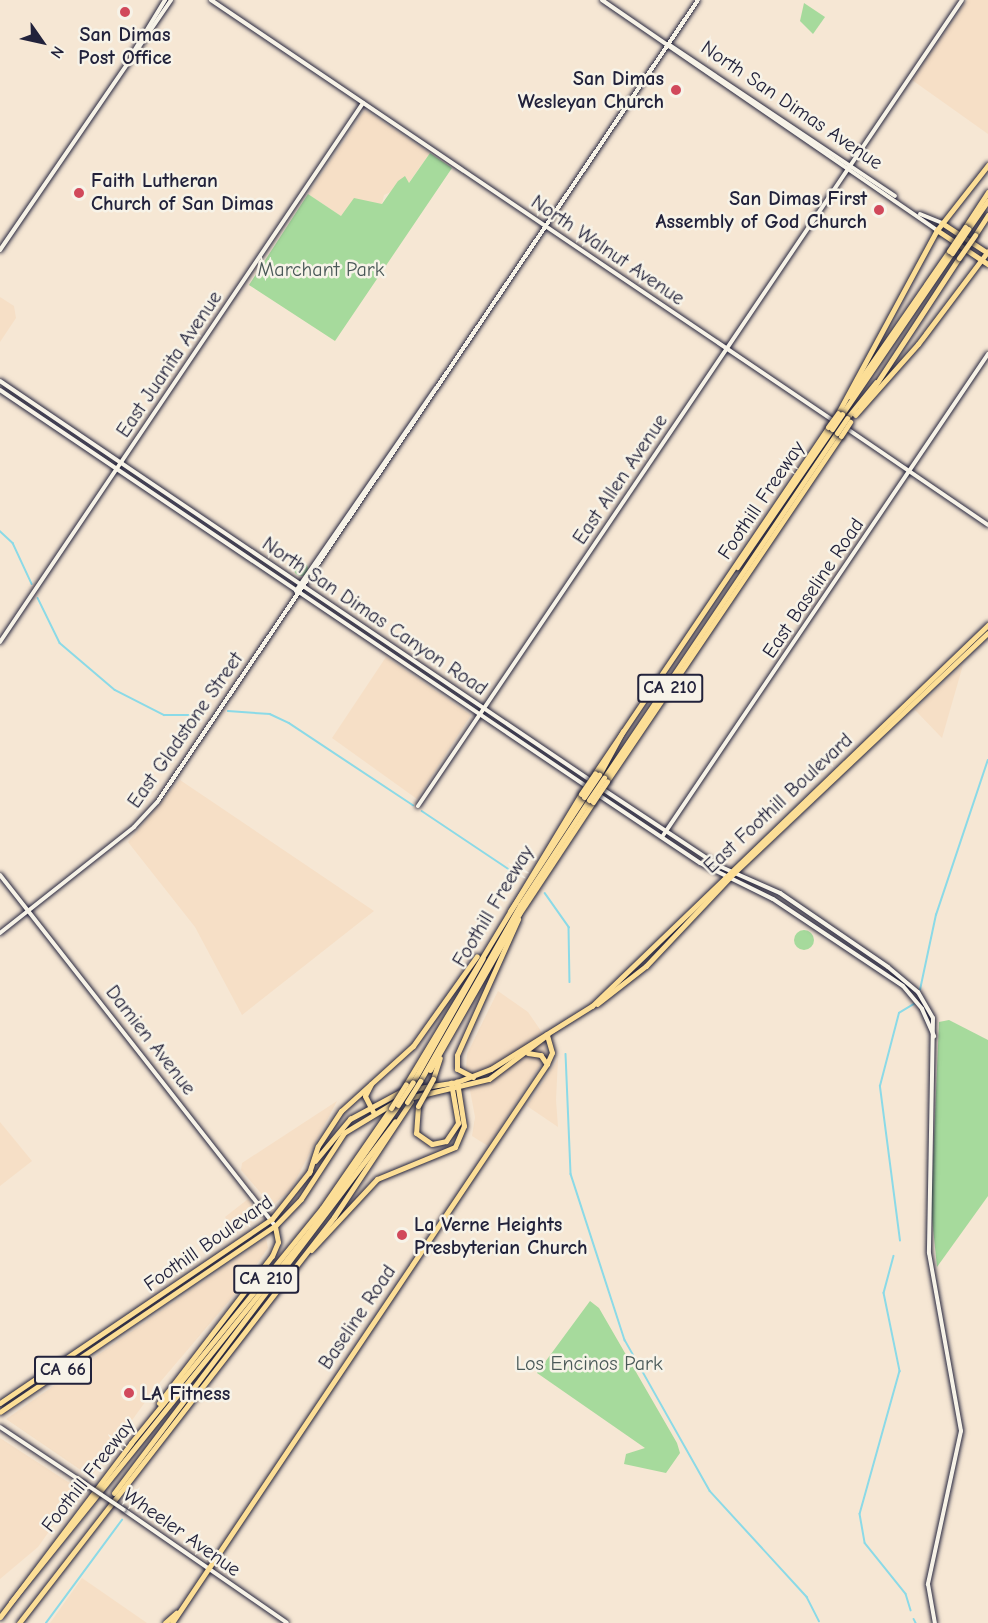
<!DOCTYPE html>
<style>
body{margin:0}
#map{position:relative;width:988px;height:1623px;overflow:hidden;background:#f6e7d4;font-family:"Comic Neue",sans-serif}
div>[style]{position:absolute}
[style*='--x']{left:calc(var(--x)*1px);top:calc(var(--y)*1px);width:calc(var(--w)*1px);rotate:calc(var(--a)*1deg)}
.built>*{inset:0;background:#f6dfc6}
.green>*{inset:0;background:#a6da9c}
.round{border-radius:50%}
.stream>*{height:1.5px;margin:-0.75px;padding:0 0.75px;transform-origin:0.75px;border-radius:0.75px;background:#8bdae7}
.roads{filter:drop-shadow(0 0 2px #22223b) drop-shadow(0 0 2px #22223b)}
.secondary>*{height:4px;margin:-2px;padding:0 2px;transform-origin:2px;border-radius:2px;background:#f7f3e8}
.primary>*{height:4.5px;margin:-2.25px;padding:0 2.25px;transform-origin:2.25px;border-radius:2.25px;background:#fcde96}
.highway>*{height:5px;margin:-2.5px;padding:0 2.5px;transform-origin:2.5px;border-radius:2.5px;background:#fcde96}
.bridges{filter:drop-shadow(0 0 2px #22223b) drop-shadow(0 0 2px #22223b)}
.secondary-bridge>*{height:4px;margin:-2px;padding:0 2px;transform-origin:2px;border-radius:2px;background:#f7f3e8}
.highway-bridge>*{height:5px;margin:-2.5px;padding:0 2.5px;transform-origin:2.5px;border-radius:2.5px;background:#fcde96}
.dots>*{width:16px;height:16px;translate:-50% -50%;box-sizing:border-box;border:3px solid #f7f3e8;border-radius:50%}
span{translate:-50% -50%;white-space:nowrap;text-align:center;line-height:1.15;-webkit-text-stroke:5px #f7f3e8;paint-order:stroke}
.shield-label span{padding:2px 4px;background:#f7f3e8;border:2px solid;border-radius:4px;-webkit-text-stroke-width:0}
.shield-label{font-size:18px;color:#22223b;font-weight:700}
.poi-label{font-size:20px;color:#22223b;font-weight:700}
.right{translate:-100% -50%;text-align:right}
.left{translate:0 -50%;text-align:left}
.street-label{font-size:20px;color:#22223b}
.park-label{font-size:20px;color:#4a5958}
.north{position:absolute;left:12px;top:12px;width:60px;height:60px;-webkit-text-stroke:4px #f7f3e8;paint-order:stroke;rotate:124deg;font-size:16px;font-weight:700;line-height:24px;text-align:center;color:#22223b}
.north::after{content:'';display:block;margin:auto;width:21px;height:27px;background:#22223b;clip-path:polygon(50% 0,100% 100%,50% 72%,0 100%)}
</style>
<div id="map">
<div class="built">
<div style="clip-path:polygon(967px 0,988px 0,988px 134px,912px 80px)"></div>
<div style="clip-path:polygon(365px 110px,430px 153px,408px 184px,384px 195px,382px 204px,341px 216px,308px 194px)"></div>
<div style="clip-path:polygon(0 297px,14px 306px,16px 318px,0 342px)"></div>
<div style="clip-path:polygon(386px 657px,471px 715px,417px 799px,332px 738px)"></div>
<div style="clip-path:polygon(963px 665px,942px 738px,915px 710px)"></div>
<div style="clip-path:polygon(180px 780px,374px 911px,242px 1015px,195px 927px,128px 842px)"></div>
<div style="clip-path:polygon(498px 991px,528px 1012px,543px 1034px,547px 1055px,488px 1146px,472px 1136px,475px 1117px,466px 1069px,467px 1054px)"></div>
<div style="clip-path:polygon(558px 1059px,556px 1100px,558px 1127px,527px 1106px)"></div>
<div style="clip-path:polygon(337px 1101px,291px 1189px,272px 1206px,241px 1170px,242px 1163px)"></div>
<div style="clip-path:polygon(0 1122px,32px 1161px,0 1186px)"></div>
<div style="clip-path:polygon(248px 1199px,260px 1215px,237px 1233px,225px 1217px)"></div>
<div style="clip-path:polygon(266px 1238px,268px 1248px,240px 1288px,156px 1387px,91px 1477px,6px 1419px)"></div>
<div style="clip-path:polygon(0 1438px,79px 1489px,38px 1547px,0 1579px)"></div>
<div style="clip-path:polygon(82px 1578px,147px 1623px,50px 1623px)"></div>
</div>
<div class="green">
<div style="clip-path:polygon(804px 3px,825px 17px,813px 34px,800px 21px)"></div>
<div style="clip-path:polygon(430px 153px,452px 168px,335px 341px,249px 285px,308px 194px,341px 216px,354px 198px,382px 204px,398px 181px,405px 176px,409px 183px)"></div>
<div class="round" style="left:294px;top:562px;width:14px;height:14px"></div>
<div class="round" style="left:794px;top:930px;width:20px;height:20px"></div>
<div style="clip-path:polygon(949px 1020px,988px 1040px,988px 1196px,937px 1267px,931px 1208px,939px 1022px)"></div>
<div style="clip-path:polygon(590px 1301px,599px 1308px,677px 1443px,680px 1453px,666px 1473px,624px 1464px,626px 1454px,645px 1448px,537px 1373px)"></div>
</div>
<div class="stream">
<div style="--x:0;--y:531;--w:18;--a:43"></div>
<div style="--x:13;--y:543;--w:45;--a:65.1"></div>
<div style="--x:38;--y:598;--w:50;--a:63.9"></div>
<div style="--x:60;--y:643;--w:72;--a:40.5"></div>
<div style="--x:115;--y:690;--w:55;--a:27"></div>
<div style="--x:164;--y:715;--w:40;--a:0"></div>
<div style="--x:228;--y:711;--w:42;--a:4.1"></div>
<div style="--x:270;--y:714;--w:21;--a:25"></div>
<div style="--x:289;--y:723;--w:149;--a:33.5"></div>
<div style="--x:422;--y:811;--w:113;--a:33.8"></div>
<div style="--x:545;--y:893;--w:42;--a:54.8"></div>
<div style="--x:569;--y:927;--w:55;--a:89"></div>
<div style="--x:920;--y:990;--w:77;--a:-78"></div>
<div style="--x:936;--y:915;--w:163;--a:-71.5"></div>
<div style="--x:566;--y:1054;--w:120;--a:87.6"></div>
<div style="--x:571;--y:1174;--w:175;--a:72"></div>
<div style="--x:625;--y:1340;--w:173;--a:60.6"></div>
<div style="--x:710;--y:1491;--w:144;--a:47.5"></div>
<div style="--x:807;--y:1597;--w:27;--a:63"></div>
<div style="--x:900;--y:1241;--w:156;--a:-97.4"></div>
<div style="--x:880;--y:1086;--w:75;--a:-75.4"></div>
<div style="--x:899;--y:1013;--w:17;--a:-31"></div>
<div style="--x:894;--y:1256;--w:38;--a:105"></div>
<div style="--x:884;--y:1293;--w:80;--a:78.4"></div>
<div style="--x:900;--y:1371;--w:148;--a:105.6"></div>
<div style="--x:860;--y:1514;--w:29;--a:80"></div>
<div style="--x:865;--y:1543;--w:65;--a:51.2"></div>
<div style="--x:906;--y:1594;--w:17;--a:73"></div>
<div style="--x:914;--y:1619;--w:4;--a:63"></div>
<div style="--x:46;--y:1623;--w:128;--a:-53.6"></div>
</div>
<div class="roads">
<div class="secondary">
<div style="--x:211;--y:0;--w:752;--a:34.05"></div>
<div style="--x:602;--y:0;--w:406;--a:34.5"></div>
<div style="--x:668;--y:44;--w:273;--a:33.8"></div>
<div style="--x:131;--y:56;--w:66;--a:-58.7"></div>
<div style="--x:920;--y:214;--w:24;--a:22"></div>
<div style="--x:0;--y:250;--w:303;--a:-55.6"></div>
<div style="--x:0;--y:381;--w:712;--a:34.07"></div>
<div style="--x:0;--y:390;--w:707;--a:34.05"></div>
<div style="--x:846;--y:428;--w:172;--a:34.3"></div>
<div style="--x:296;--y:591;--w:247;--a:-55.4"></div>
<div style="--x:0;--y:642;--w:650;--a:-56.04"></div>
<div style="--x:601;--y:788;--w:141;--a:33.5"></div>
<div style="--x:719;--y:866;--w:67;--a:23.9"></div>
<div style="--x:780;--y:893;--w:131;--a:34.4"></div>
<div style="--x:888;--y:967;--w:39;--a:40"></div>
<div style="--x:918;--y:992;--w:30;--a:60"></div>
<div style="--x:933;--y:1018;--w:235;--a:91"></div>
<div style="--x:929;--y:1253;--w:181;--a:79.8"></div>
<div style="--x:961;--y:1431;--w:157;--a:102.2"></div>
<div style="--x:928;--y:1584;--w:40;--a:80"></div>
<div style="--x:597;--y:794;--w:124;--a:33.8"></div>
<div style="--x:700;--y:863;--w:81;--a:26.3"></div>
<div style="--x:773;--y:899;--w:156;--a:33.8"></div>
<div style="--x:903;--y:986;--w:30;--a:50"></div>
<div style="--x:922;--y:1009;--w:30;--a:66"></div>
<div style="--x:418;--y:806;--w:972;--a:-55.98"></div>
<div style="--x:662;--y:837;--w:583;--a:-55.98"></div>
<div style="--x:0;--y:875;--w:446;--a:51.9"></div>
<div style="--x:0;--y:933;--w:171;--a:-38.3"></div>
<div style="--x:134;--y:827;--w:35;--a:-47"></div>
<div style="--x:158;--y:801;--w:966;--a:-56.01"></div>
<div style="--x:0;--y:1427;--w:101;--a:33.7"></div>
<div style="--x:124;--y:1510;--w:198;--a:34.7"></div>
</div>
<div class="primary">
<div style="--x:942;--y:223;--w:55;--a:33.1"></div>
<div style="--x:937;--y:230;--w:61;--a:33.7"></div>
<div style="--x:597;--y:1004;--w:62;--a:-37.8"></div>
<div style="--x:646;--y:966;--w:128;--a:-46.6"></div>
<div style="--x:734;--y:873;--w:349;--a:-43.4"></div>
<div style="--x:528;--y:1053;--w:13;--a:9"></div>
<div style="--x:541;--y:1055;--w:11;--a:56"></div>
<div style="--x:413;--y:1089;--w:45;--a:-9"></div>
<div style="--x:457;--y:1082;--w:36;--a:-21"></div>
<div style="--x:491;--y:1069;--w:119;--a:-32"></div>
<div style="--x:592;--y:1006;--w:550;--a:-43.89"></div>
<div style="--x:409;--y:1098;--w:82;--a:-13.4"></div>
<div style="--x:489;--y:1079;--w:73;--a:-37.2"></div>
<div style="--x:315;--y:1161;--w:55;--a:-50.2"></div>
<div style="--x:350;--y:1119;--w:59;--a:-28.3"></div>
<div style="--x:0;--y:1403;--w:328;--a:-34.1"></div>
<div style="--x:272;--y:1219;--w:61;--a:-51.6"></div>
<div style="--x:0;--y:1412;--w:332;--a:-34.1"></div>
<div style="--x:275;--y:1226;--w:37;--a:-46"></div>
<div style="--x:301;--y:1199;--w:79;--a:-56.9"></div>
<div style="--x:344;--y:1133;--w:60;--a:-31.3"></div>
<div style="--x:165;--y:1623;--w:15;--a:-42"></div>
<div style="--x:172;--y:1623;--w:673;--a:-56.14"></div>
<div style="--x:547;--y:1064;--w:12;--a:-66"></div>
<div style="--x:552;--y:1053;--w:19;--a:-106"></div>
</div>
<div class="highway">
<div style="--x:965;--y:227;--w:42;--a:-56.7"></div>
<div style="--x:968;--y:229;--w:35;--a:-55"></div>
<div style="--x:975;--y:235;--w:24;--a:-57"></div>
<div style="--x:849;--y:396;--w:176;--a:-55.4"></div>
<div style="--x:861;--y:407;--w:178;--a:-56.7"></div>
<div style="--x:838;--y:413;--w:208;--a:-61.6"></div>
<div style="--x:937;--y:230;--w:83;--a:-51.9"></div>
<div style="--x:842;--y:414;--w:195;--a:-55.7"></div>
<div style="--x:855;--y:415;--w:95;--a:-48.4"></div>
<div style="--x:918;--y:344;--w:116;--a:-53"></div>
<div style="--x:847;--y:418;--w:46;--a:-51.1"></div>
<div style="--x:737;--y:567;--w:168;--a:-55.5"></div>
<div style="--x:595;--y:773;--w:417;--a:-56"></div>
<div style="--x:599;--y:775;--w:50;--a:-61.4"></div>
<div style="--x:604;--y:778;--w:416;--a:-56"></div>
<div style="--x:607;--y:781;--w:417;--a:-55.9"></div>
<div style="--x:510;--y:911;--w:136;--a:-57"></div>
<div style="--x:430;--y:1070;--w:180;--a:-60.3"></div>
<div style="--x:519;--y:914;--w:134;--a:-56.5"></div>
<div style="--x:473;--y:1077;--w:18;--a:-153"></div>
<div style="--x:457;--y:1069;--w:14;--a:-90"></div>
<div style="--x:457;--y:1055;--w:149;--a:-65.8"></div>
<div style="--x:433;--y:1079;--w:22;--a:-72"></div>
<div style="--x:420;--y:1081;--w:202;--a:-60.4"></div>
<div style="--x:520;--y:905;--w:126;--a:-56.7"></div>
<div style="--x:413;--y:1082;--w:142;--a:-60.6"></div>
<div style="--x:371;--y:1084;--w:13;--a:117"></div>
<div style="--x:365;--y:1096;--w:18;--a:63"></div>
<div style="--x:406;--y:1084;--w:339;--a:-58.9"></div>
<div style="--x:418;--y:1106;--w:27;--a:94"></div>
<div style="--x:416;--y:1133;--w:19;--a:35"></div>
<div style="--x:432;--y:1144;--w:14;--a:-12"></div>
<div style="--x:446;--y:1141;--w:22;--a:-56"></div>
<div style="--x:458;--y:1123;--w:41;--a:-99.9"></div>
<div style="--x:309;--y:1173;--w:28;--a:-72"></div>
<div style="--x:318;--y:1146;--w:42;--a:-56.7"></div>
<div style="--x:341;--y:1111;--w:97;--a:-42.1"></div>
<div style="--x:413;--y:1046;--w:110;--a:-54.6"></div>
<div style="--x:311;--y:1250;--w:97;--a:-47.1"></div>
<div style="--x:377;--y:1179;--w:84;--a:-22.3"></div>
<div style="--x:455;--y:1147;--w:23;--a:-67"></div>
<div style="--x:464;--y:1126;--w:45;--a:-99"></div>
<div style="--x:159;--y:1403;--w:185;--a:-52.5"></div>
<div style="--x:272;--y:1256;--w:15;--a:-67"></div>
<div style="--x:278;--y:1242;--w:16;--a:-101"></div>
<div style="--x:114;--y:1493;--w:466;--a:-52.9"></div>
<div style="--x:11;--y:1602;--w:479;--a:-51.2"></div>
<div style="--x:311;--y:1229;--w:151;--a:-54.9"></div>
<div style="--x:0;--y:1617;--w:218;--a:-53"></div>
<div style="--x:131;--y:1443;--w:303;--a:-50.9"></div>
<div style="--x:322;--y:1208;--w:121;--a:-55.4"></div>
<div style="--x:19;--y:1623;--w:514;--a:-52.19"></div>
<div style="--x:334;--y:1217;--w:139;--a:-56.4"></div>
</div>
</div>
<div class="bridges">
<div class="secondary-bridge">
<div style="--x:84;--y:1483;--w:48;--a:34"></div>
</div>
<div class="highway-bridge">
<div style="--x:949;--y:251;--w:29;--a:-56"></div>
<div style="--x:952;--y:253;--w:29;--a:-56"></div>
<div style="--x:959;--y:258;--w:28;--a:-55"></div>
<div style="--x:828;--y:427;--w:17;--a:-54"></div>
<div style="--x:832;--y:429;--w:18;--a:-56"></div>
<div style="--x:837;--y:433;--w:18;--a:-56"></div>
<div style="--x:841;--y:436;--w:17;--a:-57"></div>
<div style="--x:581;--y:794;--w:25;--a:-56"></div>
<div style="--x:584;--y:797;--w:27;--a:-56"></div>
<div style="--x:589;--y:800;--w:27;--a:-56"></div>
<div style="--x:593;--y:802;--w:25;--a:-56"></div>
<div style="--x:407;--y:1102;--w:25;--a:-58"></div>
<div style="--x:398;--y:1105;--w:27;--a:-57"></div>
<div style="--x:418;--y:1106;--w:31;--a:-61"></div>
<div style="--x:391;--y:1108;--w:28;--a:-58"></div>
</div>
</div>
<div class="dots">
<div style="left:125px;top:12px;background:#d1495b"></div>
<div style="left:676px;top:90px;background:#d1495b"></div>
<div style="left:79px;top:193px;background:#d1495b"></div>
<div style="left:879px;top:210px;background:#d1495b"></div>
<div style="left:402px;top:1235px;background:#d1495b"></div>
<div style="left:129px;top:1393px;background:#d1495b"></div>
</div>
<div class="shield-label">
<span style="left:670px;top:688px">CA 210</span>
<span style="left:266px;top:1279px">CA 210</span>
<span style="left:63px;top:1370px">CA 66</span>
</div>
<div class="poi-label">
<span style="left:125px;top:46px">San Dimas<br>Post Office</span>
<span class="right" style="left:664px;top:90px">San Dimas<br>Wesleyan Church</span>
<span class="left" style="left:91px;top:192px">Faith Lutheran<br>Church of San Dimas</span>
<span class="right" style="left:867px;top:210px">San Dimas First<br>Assembly of God Church</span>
<span class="left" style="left:414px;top:1236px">La Verne Heights<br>Presbyterian Church</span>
<span class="left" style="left:141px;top:1393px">LA Fitness</span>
</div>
<div class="street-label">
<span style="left:792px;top:105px;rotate:34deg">North San Dimas Avenue</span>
<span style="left:608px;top:250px;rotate:34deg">North Walnut Avenue</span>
<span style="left:169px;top:364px;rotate:-56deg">East Juanita Avenue</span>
<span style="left:620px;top:479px;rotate:-56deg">East Allen Avenue</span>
<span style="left:761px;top:500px;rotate:-56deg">Foothill Freeway</span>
<span style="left:813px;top:588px;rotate:-56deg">East Baseline Road</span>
<span style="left:375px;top:616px;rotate:34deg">North San Dimas Canyon Road</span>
<span style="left:185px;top:730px;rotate:-55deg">East Gladstone Street</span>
<span style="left:778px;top:803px;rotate:-43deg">East Foothill Boulevard</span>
<span style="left:493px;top:906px;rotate:-59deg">Foothill Freeway</span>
<span style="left:151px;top:1040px;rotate:52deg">Damien Avenue</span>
<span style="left:208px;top:1243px;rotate:-35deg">Foothill Boulevard</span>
<span style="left:357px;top:1317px;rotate:-56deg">Baseline Road</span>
<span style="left:88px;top:1475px;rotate:-52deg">Foothill Freeway</span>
<span style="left:182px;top:1532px;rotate:35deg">Wheeler Avenue</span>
</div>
<div class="park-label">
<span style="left:321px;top:269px">Marchant Park</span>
<span style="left:589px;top:1363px">Los Encinos Park</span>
</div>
<div class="north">N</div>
</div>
